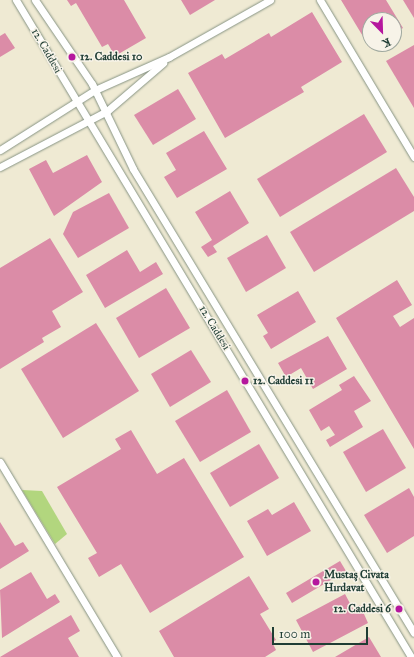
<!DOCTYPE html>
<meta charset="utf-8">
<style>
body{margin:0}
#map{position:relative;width:414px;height:657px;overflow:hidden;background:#efead3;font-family:"IM FELL Great Primer",serif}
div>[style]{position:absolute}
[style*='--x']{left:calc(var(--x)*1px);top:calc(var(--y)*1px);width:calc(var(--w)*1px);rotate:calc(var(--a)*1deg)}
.green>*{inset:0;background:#b2d67e}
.building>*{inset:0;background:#db8ca7}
.roads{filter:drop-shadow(0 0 1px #879484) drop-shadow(0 0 1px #879484)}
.minor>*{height:7px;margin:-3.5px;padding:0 3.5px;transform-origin:3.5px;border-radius:3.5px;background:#fff}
.dots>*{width:11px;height:11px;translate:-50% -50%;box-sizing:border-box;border:2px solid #f7f3e8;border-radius:50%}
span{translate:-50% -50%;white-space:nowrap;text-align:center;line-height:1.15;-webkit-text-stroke:3px #f7f3e8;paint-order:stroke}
.street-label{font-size:11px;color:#1f3d34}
.poi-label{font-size:11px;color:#1f3d34;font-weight:700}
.left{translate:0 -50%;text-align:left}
.right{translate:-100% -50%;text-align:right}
.north{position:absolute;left:362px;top:12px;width:40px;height:40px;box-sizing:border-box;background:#f7f3e8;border:1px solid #a1aaa0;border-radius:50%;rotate:157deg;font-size:11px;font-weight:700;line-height:16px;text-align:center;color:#1f3d34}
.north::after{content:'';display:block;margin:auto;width:14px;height:18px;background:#b5179e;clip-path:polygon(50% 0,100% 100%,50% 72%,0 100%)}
.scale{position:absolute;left:272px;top:627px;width:96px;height:18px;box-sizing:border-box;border:2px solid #1f3d34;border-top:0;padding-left:5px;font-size:12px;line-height:14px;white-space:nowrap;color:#1f3d34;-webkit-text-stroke:3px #f7f3e8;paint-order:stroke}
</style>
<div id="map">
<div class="green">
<div style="clip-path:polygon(22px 490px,42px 491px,67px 534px,55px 544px)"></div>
</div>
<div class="building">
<div style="clip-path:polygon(67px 0,124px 0,146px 38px,115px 56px,108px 44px,102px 47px,76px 3px,71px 6px)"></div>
<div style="clip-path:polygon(181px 0,215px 0,190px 15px)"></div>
<div style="clip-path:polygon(341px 0,386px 0,403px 28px,394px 33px,394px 20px,370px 20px,370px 48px)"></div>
<div style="clip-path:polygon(403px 0,414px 0,414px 18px)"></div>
<div style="clip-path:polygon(312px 12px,342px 62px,301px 87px,304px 92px,225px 138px,188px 73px,222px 54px,225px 59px,269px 33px,271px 37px)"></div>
<div style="clip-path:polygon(5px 33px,15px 48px,0 57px,0 36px)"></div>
<div style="clip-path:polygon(414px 45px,414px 108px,386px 61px)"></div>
<div style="clip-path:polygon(178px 89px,196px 119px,153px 145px,134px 115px)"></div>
<div style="clip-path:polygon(364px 114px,387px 152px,280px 217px,257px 179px)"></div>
<div style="clip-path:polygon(204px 131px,227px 169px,177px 198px,164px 177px,176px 170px,166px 153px)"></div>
<div style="clip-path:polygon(87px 155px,102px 182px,54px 216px,29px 169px,46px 160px,53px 173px)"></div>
<div style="clip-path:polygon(396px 168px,414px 197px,414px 211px,314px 272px,290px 232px)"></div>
<div style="clip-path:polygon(230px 191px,249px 223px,213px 246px,217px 252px,208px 257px,201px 247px,212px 240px,195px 212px)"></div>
<div style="clip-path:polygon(109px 193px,129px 228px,78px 258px,63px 234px,73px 212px)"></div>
<div style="clip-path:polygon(267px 235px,286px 268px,246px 292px,227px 258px)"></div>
<div style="clip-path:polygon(50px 238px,83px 292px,52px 311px,61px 327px,42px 338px,44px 342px,0 369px,0 268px)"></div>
<div style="clip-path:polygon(127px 250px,140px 272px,156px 262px,163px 274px,105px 308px,86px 275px)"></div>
<div style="clip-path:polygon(397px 280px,412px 305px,393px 316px,400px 327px,414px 318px,414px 449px,336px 318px)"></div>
<div style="clip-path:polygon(166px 288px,190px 328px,139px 358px,116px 318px)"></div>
<div style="clip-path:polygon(298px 291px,316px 322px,271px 349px,263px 336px,268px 333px,257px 315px)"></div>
<div style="clip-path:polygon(96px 323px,139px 391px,63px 438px,21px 369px)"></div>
<div style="clip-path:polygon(328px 336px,347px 369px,313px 389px,301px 368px,286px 377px,278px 363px)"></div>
<div style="clip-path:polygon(191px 350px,211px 382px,170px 407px,151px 374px)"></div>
<div style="clip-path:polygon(354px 376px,371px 401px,354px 411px,363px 427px,330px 447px,326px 440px,335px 435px,329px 426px,321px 431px,309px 410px,342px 390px,339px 385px)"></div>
<div style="clip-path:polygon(227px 390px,251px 432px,200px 462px,175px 421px)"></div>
<div style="clip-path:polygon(383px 429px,406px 468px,366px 492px,343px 452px)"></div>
<div style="clip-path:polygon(131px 430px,157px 474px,184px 458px,244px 557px,150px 613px,121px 564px,99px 577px,88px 558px,97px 553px,57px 487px,121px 449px,115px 439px)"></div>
<div style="clip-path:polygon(259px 444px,279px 478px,230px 507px,210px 473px)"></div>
<div style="clip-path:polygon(409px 488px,414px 497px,414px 536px,387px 553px,364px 515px)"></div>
<div style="clip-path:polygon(294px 502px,311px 531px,267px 556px,247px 521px,268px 509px,272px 515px)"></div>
<div style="clip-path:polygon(0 522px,15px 546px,23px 542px,29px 551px,0 569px)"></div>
<div style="clip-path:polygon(340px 561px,346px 571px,292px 603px,286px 593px)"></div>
<div style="clip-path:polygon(31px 572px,47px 599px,55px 594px,60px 602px,2px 638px,0 590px)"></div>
<div style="clip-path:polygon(249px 576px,269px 609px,260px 614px,276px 640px,272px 642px,276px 650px,265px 657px,174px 657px,159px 631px)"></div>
<div style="clip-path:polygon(345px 594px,353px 609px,360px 605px,368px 623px,313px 652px,296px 620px)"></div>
<div style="clip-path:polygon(71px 615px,80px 631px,68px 638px,79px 657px,0 657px)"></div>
<div style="clip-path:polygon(369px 637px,381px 657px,335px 657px)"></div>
</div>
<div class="roads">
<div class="minor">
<div style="--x:16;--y:0;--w:767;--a:58.98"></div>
<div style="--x:35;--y:0;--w:102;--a:55.8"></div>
<div style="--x:92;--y:84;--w:94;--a:64.2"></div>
<div style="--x:133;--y:169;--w:542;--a:58.8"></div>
<div style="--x:320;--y:0;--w:183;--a:59.1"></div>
<div style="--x:0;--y:150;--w:112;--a:-32.3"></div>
<div style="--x:95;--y:90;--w:81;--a:-24"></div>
<div style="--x:169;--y:57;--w:116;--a:-29.4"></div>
<div style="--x:0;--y:167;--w:121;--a:-27.6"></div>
<div style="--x:107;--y:111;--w:74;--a:-40.6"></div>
<div style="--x:0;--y:462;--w:227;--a:59"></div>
</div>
</div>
<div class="dots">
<div style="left:72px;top:57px;background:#b5179e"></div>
<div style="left:245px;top:381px;background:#b5179e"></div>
<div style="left:316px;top:582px;background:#b5179e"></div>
<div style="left:399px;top:609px;background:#b5179e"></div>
</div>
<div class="street-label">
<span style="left:46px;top:51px;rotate:60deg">12. Caddesi</span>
<span style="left:214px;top:328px;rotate:59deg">12. Caddesi</span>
</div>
<div class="poi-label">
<span class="left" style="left:80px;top:57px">12. Caddesi 10</span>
<span class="left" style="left:253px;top:381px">12. Caddesi 11</span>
<span class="left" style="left:324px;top:582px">Mustaş Civata<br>Hırdavat</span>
<span class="right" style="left:391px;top:609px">12. Caddesi 6</span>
</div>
<div class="north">K</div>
<div class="scale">100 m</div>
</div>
